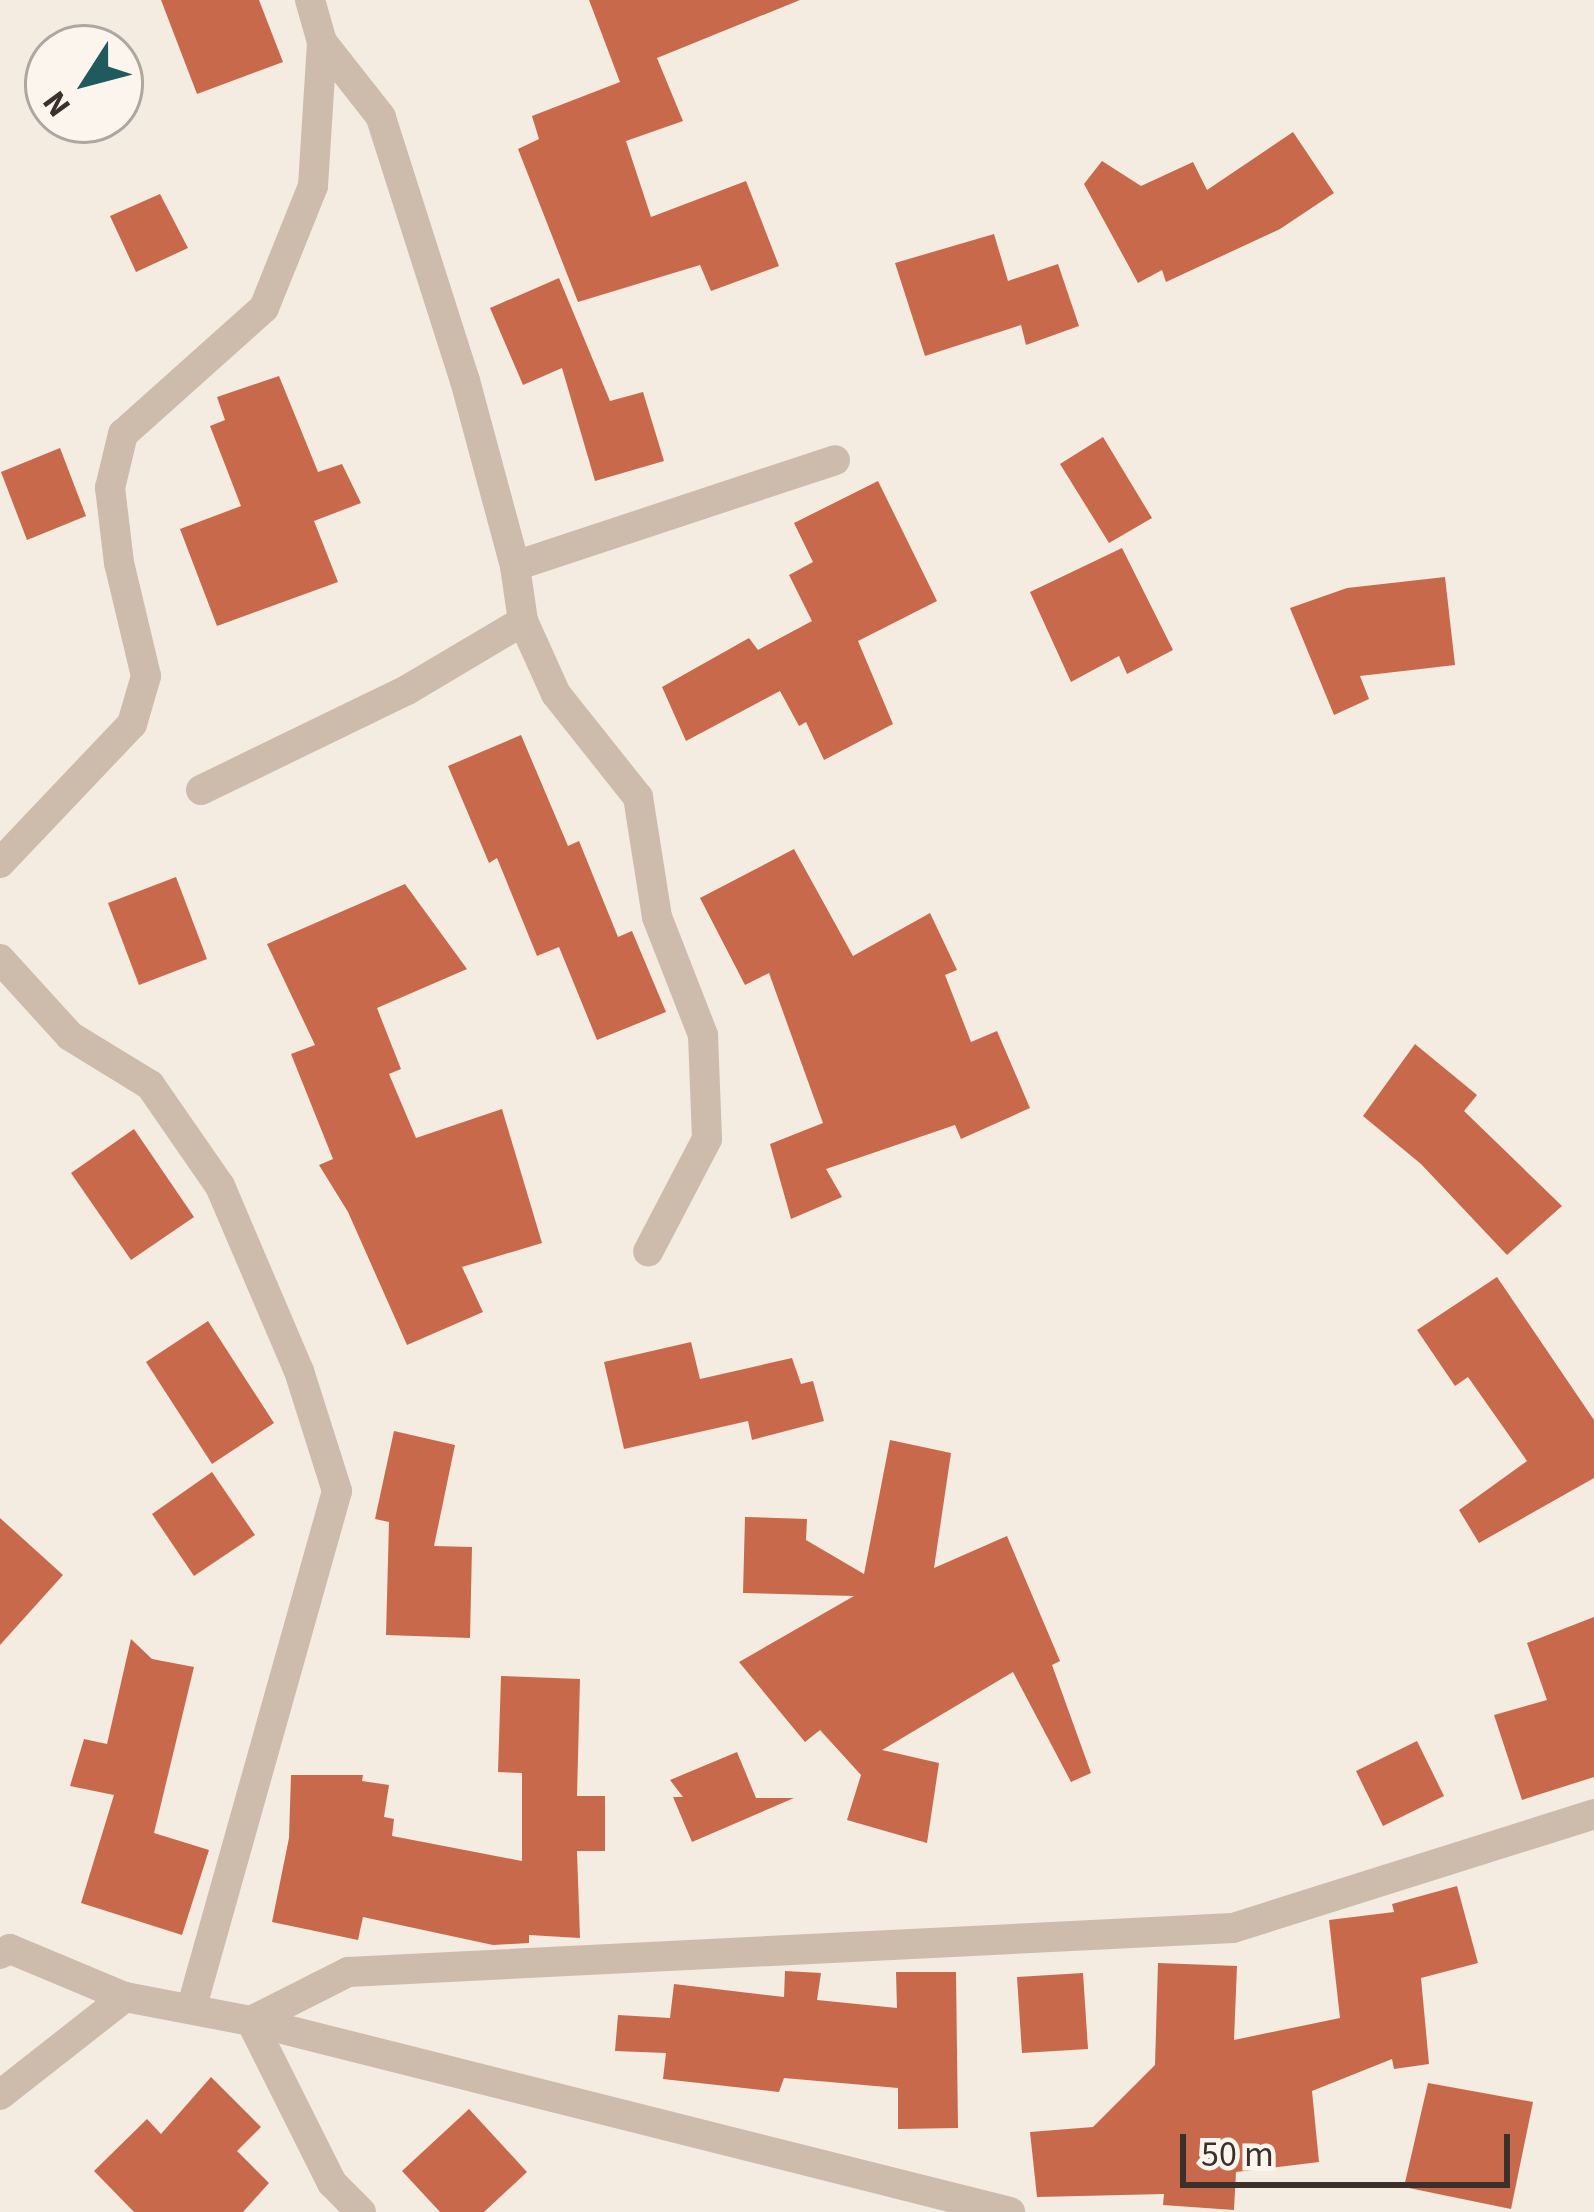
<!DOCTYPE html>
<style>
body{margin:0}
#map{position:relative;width:1594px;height:2212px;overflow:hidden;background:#f4ebe1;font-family:"Source Sans 3",sans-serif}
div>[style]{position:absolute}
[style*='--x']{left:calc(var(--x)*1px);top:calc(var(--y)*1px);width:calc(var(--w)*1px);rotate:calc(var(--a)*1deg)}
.building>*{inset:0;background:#c8694b}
.street>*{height:30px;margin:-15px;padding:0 15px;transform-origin:15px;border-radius:15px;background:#cdbbac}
span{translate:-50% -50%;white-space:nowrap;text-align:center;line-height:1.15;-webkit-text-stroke:12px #fbf5ee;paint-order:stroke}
.north{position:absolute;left:24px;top:24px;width:120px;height:120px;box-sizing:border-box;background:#fbf5ee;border:3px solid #aea6a0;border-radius:50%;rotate:234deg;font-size:33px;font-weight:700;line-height:48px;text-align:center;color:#3b302b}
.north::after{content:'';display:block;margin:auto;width:42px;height:54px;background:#1f5a5e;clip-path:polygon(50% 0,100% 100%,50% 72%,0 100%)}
.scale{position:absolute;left:1180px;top:2134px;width:330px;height:54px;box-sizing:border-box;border:6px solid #3b302b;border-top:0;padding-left:15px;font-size:36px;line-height:42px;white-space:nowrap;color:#3b302b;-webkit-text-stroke:9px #fbf5ee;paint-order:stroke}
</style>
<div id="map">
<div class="building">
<div style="clip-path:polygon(161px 0,259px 0,283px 62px,197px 94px)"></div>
<div style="clip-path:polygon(589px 0,800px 0,657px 58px,683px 121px,626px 141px,651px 217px,746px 181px,779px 266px,711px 291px,700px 265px,578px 302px,518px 149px,539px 139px,532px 116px,620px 82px)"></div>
<div style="clip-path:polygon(1293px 132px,1334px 193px,1280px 229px,1166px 282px,1162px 270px,1138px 283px,1084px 184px,1102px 161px,1141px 186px,1193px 162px,1207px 190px)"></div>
<div style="clip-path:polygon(160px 194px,188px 248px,136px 272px,110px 216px)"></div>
<div style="clip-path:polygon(994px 234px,1008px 281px,1058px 264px,1079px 326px,1026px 345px,1021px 325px,925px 356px,895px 263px)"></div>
<div style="clip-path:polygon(559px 278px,610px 401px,643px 392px,664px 461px,595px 481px,562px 368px,523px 385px,490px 308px)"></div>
<div style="clip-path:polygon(279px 376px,318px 472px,342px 464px,361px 503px,314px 521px,338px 582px,217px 626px,180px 529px,241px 506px,210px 426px,225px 420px,217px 397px)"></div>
<div style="clip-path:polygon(1103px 437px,1152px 518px,1109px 543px,1060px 464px)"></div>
<div style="clip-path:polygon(60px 448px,86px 516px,27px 540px,1px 472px)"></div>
<div style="clip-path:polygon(878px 481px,937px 601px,858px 641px,893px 724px,824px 760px,806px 722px,799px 726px,780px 691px,686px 741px,662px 687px,749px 638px,758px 650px,812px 621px,789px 575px,813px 562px,794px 523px)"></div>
<div style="clip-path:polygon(1122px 548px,1173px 650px,1127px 674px,1119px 656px,1071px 682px,1030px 592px)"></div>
<div style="clip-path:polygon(1445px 577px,1455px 665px,1360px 676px,1369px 699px,1334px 715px,1290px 608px,1347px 588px)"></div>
<div style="clip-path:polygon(521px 735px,568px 846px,579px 841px,618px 937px,632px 931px,666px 1012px,597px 1040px,559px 947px,537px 956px,497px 858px,489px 863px,448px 766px)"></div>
<div style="clip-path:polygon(794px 849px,853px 956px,930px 913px,957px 970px,945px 975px,971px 1042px,997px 1031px,1030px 1108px,961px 1139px,955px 1125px,826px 1169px,842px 1197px,791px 1219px,770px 1144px,823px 1123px,769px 973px,745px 985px,700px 898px)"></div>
<div style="clip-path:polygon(176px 877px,207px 959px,139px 985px,108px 903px)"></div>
<div style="clip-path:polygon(405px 884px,467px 969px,377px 1008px,401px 1069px,389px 1074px,416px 1138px,502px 1109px,542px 1243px,462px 1267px,483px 1312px,407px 1345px,348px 1212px,319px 1165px,333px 1159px,291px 1054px,315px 1045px,267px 944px)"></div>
<div style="clip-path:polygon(1415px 1044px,1477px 1095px,1464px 1111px,1562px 1206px,1507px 1255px,1421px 1164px,1363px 1116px)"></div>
<div style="clip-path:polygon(134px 1129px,194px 1217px,131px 1260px,71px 1173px)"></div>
<div style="clip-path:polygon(1497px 1277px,1594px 1420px,1594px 1478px,1479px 1543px,1459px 1510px,1527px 1461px,1468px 1377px,1455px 1386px,1417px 1330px)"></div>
<div style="clip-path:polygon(208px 1321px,274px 1423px,212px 1464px,146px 1362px)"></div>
<div style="clip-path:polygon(691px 1342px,700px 1379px,792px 1358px,801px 1384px,813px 1381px,824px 1421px,752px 1440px,748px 1421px,624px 1449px,604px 1362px)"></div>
<div style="clip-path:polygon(394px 1431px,455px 1445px,434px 1546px,472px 1547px,470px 1638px,386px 1635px,389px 1522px,375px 1519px)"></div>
<div style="clip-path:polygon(890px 1440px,951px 1453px,934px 1568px,1007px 1536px,1060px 1661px,1052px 1665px,1091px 1773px,1071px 1782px,1013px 1672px,882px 1750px,939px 1763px,927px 1843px,847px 1820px,861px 1775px,820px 1730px,805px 1742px,739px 1662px,854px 1596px,743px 1593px,745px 1517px,807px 1519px,806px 1540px,864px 1574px)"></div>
<div style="clip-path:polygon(212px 1472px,255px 1535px,194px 1576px,152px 1514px)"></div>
<div style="clip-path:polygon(0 1518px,63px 1575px,0 1645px)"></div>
<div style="clip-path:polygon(1594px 1617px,1594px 1777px,1522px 1800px,1494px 1715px,1547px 1700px,1527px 1643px)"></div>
<div style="clip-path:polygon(131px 1639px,152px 1659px,194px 1667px,154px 1833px,209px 1850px,182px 1935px,81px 1903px,114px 1795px,70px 1786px,84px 1739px,107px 1744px)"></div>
<div style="clip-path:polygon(501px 1676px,580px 1679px,577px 1796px,605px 1796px,605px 1851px,577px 1851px,580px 1938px,529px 1935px,529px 1943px,493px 1945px,363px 1917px,358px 1940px,272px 1922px,289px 1838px,291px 1775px,363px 1775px,362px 1781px,389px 1785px,384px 1817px,394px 1819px,392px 1836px,522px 1861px,522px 1773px,498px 1772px)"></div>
<div style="clip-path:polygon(1417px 1741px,1444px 1796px,1383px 1826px,1356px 1771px)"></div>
<div style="clip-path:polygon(737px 1752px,756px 1798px,794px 1798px,692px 1842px,673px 1797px,683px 1797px,670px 1780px)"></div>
<div style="clip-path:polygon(1457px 1886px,1478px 1963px,1421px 1978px,1429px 2064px,1394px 2069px,1392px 2059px,1312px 2091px,1319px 2162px,1236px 2172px,1234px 2210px,1163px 2205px,1164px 2194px,1037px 2197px,1030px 2132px,1093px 2127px,1155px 2065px,1158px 1963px,1237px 1966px,1234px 2040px,1340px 2018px,1329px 1920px,1394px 1912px,1392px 1904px)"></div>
<div style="clip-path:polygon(785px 1971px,821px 1973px,817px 2000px,897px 2008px,896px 1972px,956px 1972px,958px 2128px,898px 2129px,898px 2088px,784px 2078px,779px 2092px,663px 2079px,666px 2053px,615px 2051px,618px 2015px,670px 2018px,674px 1984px,784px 1997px)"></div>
<div style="clip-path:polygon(1083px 1973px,1088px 2049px,1022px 2053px,1017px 1977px)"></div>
<div style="clip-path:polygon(211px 2077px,261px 2127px,237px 2151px,269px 2183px,243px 2212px,134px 2212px,94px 2171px,147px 2119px,161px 2134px)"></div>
<div style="clip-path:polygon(1428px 2083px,1533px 2102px,1511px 2209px,1404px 2187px)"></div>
<div style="clip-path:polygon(469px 2109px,527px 2172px,484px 2212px,440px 2212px,402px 2171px)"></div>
</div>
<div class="street">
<div style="--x:515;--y:566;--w:337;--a:-18.3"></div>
<div style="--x:523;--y:621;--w:80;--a:65.7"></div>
<div style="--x:556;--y:694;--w:132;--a:51.5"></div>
<div style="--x:638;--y:797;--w:121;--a:81"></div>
<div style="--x:657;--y:917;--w:127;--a:68.7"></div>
<div style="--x:703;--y:1035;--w:104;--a:87.8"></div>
<div style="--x:707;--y:1139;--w:127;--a:117.6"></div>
<div style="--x:201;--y:790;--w:229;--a:-25.9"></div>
<div style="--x:407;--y:690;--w:135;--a:-30.7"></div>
<div style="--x:523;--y:621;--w:56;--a:-98.3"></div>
<div style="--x:515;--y:566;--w:192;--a:-105.1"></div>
<div style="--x:465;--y:381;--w:277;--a:-107.7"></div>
<div style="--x:381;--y:117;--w:95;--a:-128.2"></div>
<div style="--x:322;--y:42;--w:44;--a:-105.9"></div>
<div style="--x:0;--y:863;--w:192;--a:-46.5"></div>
<div style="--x:132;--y:724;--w:50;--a:-73.7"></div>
<div style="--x:146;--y:676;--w:116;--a:-103.4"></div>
<div style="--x:119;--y:563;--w:76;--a:-96.8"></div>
<div style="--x:110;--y:488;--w:56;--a:-76.5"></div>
<div style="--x:123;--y:434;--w:189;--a:-41.8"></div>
<div style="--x:264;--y:308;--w:131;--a:-68.1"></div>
<div style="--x:313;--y:186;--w:144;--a:-86.4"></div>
<div style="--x:0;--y:959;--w:104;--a:47.7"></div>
<div style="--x:70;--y:1036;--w:94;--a:31.5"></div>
<div style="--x:150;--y:1085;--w:123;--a:55.3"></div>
<div style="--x:220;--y:1186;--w:201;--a:66.9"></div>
<div style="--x:299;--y:1371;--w:126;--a:72.4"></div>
<div style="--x:337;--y:1491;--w:535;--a:105.72"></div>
<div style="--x:0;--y:1954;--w:11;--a:-27"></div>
<div style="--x:10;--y:1949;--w:125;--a:22.7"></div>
<div style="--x:125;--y:1997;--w:128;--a:10.8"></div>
<div style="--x:251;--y:2021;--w:783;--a:14.13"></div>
<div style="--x:0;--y:2095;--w:159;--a:-38.1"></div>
<div style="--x:361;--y:2212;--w:41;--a:-135"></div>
<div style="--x:332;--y:2183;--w:181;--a:-116.6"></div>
<div style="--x:251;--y:2021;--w:109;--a:-26.8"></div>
<div style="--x:348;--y:1972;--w:886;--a:-2.85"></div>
<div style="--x:1233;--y:1928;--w:379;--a:-17.5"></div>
</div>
<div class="north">N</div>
<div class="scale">50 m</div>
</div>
